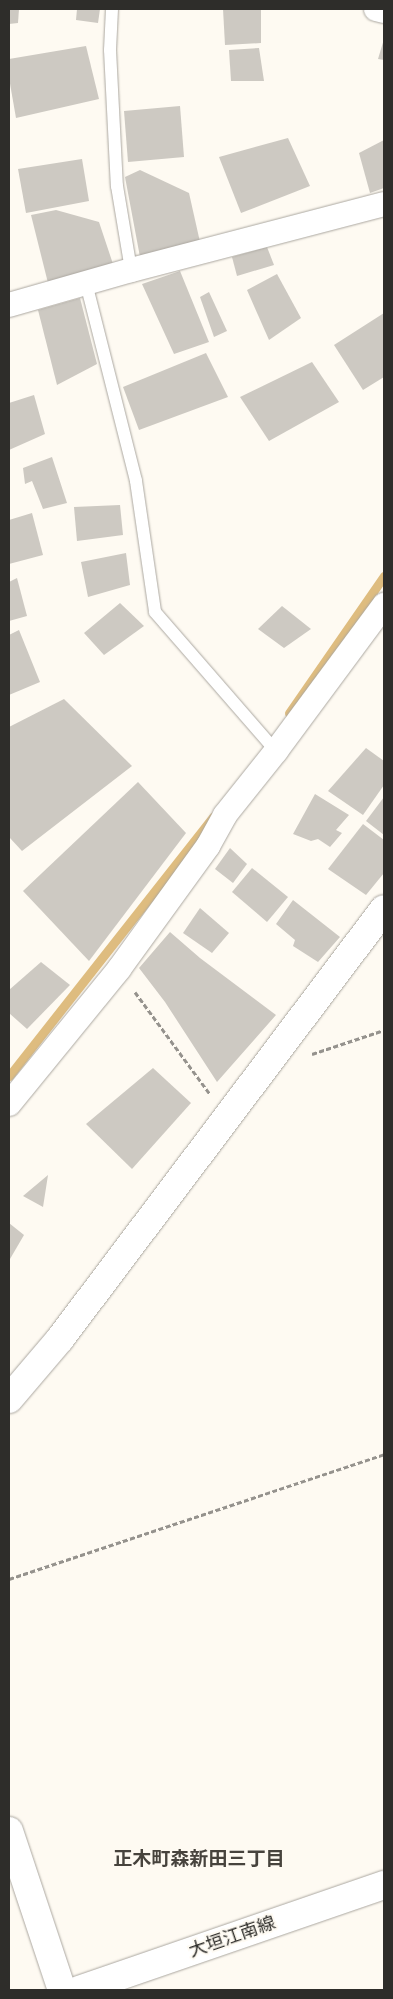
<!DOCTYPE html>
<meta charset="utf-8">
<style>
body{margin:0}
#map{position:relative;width:393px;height:1999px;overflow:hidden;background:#fefaf2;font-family:Jost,"Noto Sans JP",sans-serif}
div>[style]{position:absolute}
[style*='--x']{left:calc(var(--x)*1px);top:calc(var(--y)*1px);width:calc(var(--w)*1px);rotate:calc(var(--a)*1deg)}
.stream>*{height:9px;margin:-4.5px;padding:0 4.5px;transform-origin:4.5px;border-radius:4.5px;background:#debc7f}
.building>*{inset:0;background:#cdc9c2}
.path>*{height:3px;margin-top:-1.5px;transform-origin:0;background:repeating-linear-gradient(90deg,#95928d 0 5px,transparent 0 7.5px)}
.roads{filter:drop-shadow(0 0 1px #aba7a0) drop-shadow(0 0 1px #aba7a0)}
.lane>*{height:12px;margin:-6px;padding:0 6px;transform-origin:6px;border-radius:6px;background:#fff}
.street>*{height:24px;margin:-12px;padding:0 12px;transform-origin:12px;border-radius:12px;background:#fff}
.secondary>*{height:28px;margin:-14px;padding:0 14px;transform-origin:14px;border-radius:14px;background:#fff}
span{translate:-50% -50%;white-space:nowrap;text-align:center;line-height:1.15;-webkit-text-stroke:4px #fefaf2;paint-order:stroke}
.street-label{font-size:18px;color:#2e2d2a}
.neighbourhood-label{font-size:19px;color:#47433d;font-weight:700}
.frame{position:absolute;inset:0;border:10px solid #2e2d2a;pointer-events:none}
</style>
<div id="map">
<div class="stream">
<div style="--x:289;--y:713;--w:167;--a:-55.3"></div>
<div style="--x:9;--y:1076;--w:330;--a:-51.8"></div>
</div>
<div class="building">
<div style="clip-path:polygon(9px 9px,19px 9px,18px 23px,9px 24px)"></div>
<div style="clip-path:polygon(77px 9px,100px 9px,98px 23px,76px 20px)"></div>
<div style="clip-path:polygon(223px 9px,261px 9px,261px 43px,225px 45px)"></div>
<div style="clip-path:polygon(384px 39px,384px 60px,378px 59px)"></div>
<div style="clip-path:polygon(86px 46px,99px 99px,16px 118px,9px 78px,9px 59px)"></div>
<div style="clip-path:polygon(259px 48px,264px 81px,231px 81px,229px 50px)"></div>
<div style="clip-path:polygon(180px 106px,184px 157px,128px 162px,124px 111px)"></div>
<div style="clip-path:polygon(288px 138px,310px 186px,241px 213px,219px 157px)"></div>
<div style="clip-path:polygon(384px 140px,384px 188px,370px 193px,359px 153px)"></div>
<div style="clip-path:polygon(82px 159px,89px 201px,26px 213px,18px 169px)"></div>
<div style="clip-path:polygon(140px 170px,189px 193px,200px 242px,140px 257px,125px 177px)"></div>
<div style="clip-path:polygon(56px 210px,99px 222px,114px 267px,48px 283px,31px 215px)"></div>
<div style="clip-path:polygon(267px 247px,274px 265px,237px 276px,232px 257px)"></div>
<div style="clip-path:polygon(180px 271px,209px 342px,174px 354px,142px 284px)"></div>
<div style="clip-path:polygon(277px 274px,301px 318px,269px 340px,247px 290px)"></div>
<div style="clip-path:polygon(209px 292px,227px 331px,214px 337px,200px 297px)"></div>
<div style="clip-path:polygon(80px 298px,97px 364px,57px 385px,38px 310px)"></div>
<div style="clip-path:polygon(384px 313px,384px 377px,363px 390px,334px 345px)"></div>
<div style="clip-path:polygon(206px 353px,228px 397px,139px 430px,123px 387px)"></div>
<div style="clip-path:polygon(312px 362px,339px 402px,269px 441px,240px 397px)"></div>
<div style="clip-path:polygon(34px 395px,45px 434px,9px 450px,9px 403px)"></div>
<div style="clip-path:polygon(52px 457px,67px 503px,43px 509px,32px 481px,25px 484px,23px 468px)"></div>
<div style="clip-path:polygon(120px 505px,123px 535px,77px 541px,74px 507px)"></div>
<div style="clip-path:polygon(32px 513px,43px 555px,9px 564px,9px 520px)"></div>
<div style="clip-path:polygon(126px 553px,130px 585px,88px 597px,81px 562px)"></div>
<div style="clip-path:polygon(17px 578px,27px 616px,9px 621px,9px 582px)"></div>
<div style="clip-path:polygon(120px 603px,144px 626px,104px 655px,84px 633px)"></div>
<div style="clip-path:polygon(282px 606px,311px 629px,284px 648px,258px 629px)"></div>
<div style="clip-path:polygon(19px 630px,40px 682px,9px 695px,9px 635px)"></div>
<div style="clip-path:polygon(64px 699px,132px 766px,22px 851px,9px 837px,9px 727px)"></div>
<div style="clip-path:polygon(366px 748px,384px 761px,384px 785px,363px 815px,328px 791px)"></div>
<div style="clip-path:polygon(138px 782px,186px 833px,89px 961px,23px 891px)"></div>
<div style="clip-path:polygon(315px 794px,349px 815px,336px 830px,342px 833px,330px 847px,318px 839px,311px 841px,293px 834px)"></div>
<div style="clip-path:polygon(384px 797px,384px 835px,366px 821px)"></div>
<div style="clip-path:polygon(363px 824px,384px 840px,384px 873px,366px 895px,328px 869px)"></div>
<div style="clip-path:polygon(230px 848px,247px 864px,233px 883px,215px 869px)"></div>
<div style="clip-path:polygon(252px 868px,288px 897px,267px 922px,232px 892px)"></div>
<div style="clip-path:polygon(293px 900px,340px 937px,318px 962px,293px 946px,295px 940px,276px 924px)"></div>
<div style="clip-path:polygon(200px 908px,229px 933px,212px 953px,183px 933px)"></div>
<div style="clip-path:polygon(170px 932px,200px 958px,276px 1015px,217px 1082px,165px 1002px,139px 968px)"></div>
<div style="clip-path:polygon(41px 962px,70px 985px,27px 1029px,9px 1013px,9px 990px)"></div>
<div style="clip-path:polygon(153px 1068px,191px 1103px,132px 1169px,86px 1124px)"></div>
<div style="clip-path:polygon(48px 1175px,43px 1207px,23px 1196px)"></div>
<div style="clip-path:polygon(9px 1223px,24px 1235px,10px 1259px,9px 1257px)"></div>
</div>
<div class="path">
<div style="--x:135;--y:992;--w:127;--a:53.7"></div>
<div style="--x:312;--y:1054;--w:76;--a:-18.4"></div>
<div style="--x:9;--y:1579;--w:395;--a:-18.4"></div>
</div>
<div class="roads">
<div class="lane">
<div style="--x:112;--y:9;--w:41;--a:92.8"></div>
<div style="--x:110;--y:50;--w:136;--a:87.1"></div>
<div style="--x:117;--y:186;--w:85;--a:80.5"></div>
<div style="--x:86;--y:283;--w:204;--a:75.8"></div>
<div style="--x:136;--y:481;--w:132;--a:81.7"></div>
<div style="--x:155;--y:612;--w:184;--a:49"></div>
</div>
<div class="street">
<div style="--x:376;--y:9;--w:8;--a:14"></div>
<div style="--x:9;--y:305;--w:127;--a:-16"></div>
<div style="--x:131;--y:270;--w:261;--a:-14.6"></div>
<div style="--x:9;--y:1104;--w:174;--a:-50.8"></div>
<div style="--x:119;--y:969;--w:152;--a:-54.1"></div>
<div style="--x:208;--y:846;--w:35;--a:-61"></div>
<div style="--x:225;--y:815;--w:82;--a:-51.4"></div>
<div style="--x:276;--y:751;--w:182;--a:-53.5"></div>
</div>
<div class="secondary">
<div style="--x:9;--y:1399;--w:79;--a:-49.6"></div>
<div style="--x:60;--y:1339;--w:538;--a:-53"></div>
<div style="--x:9;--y:1831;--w:168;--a:71.6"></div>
<div style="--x:79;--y:1990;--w:323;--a:-19"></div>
</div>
</div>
<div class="street-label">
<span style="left:232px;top:1937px;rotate:-19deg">大垣江南線</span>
</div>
<div class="neighbourhood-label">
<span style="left:199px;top:1859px">正木町森新田三丁目</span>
</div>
<div class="frame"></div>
</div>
